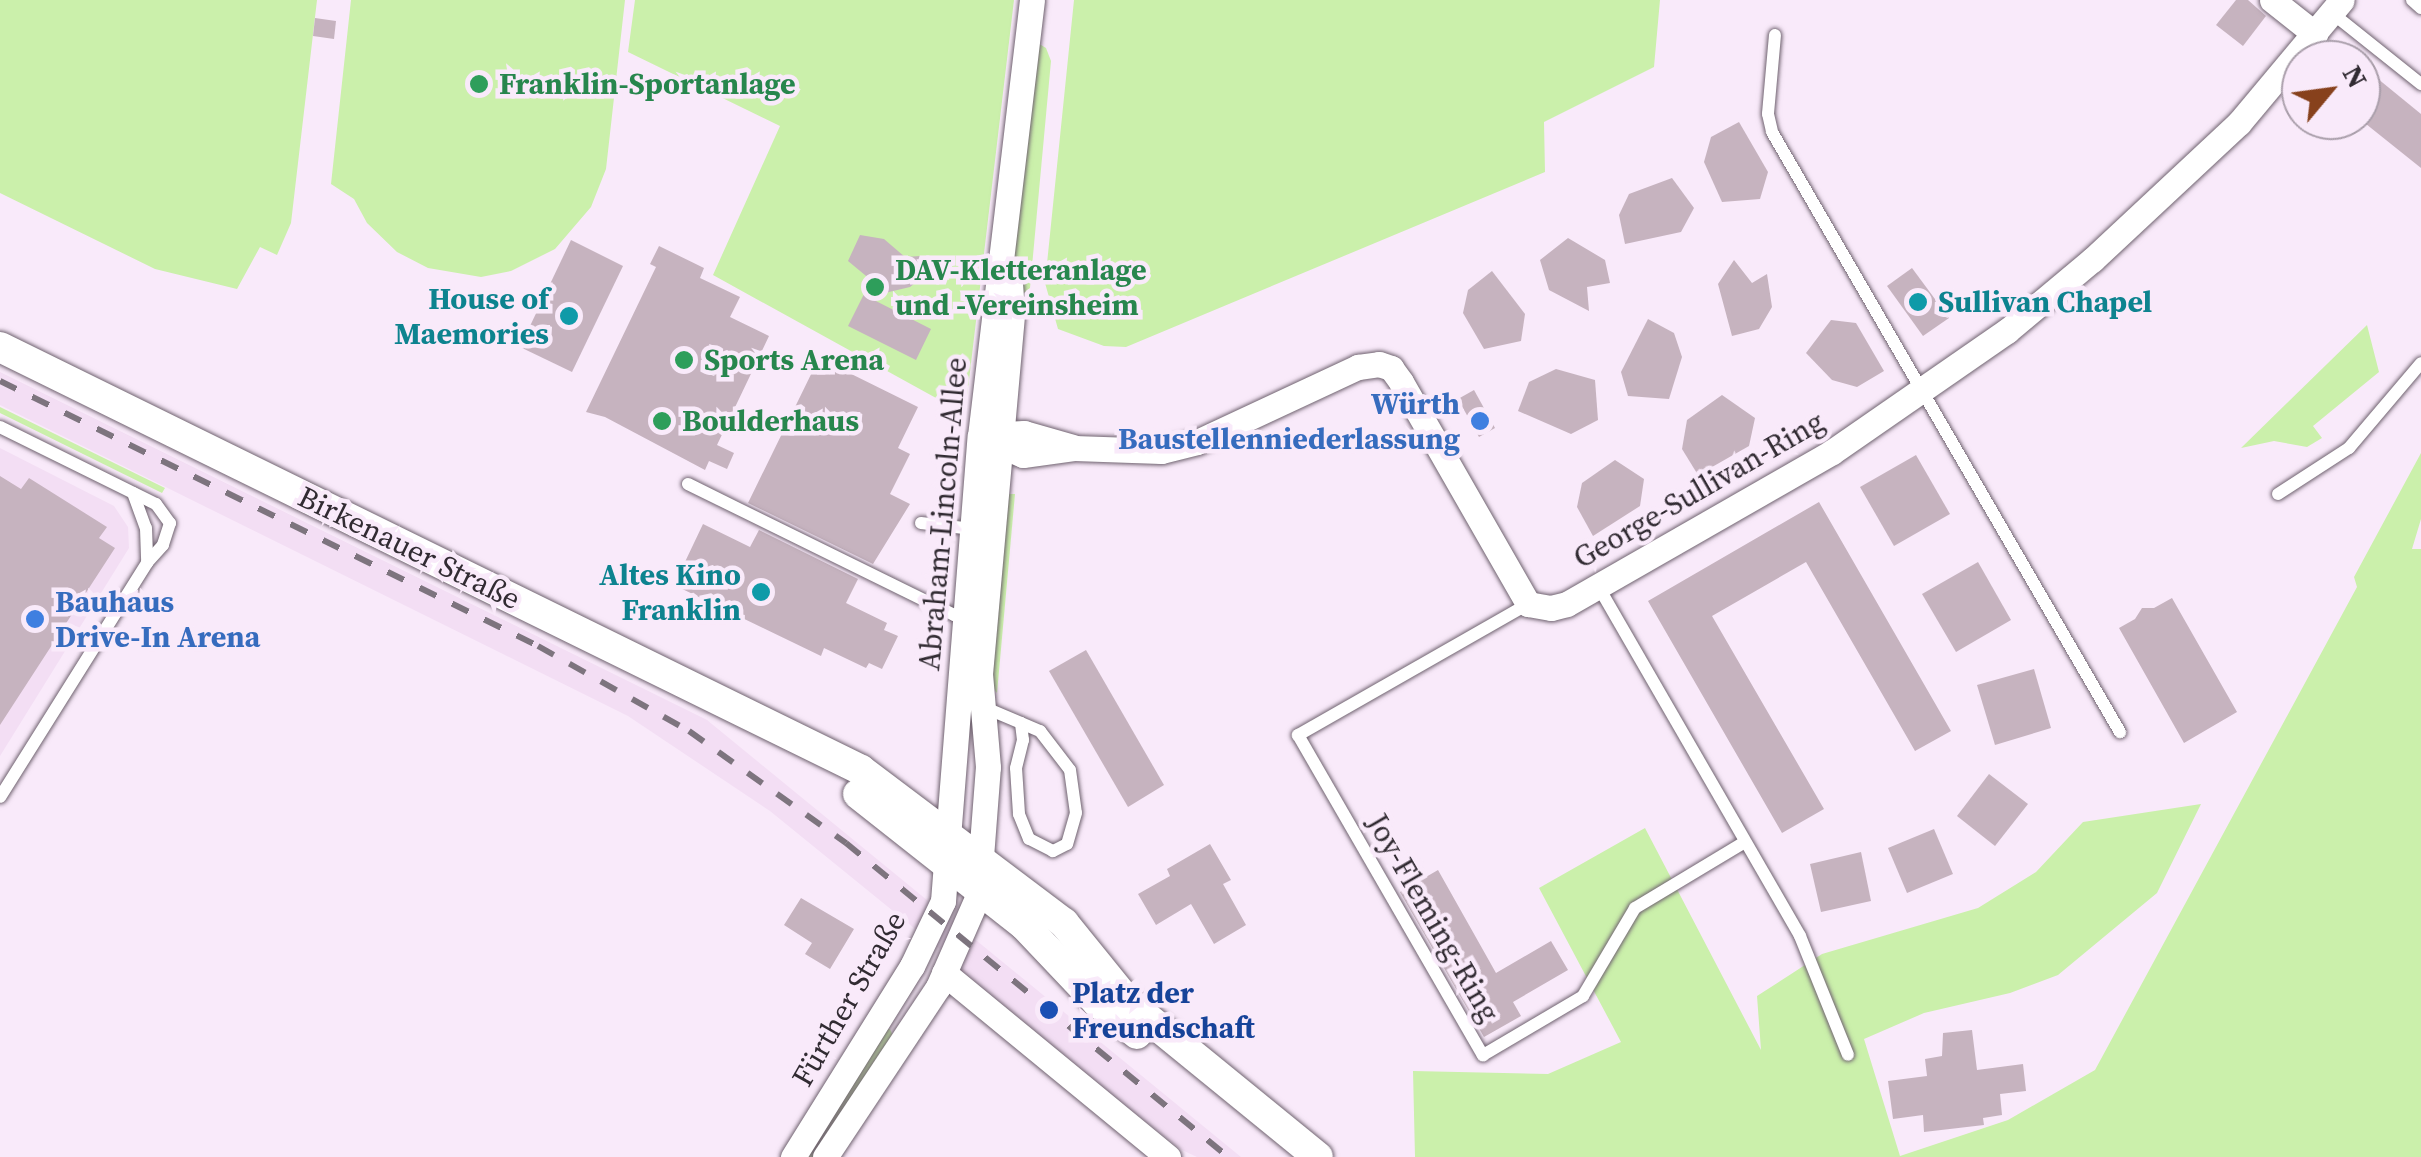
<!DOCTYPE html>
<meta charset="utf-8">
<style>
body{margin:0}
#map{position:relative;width:2421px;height:1157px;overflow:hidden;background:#f9eafa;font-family:"Source Serif 4",serif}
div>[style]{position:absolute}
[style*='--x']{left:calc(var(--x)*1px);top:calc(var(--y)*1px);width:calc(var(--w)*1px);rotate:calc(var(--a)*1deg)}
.built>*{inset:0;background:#f3def4}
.green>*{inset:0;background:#cbf0ab}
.building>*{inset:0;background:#c6b3bf}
.roads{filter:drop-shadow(0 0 2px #6f626f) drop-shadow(0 0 2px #6f626f)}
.service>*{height:12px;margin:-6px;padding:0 6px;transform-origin:6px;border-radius:6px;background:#fff}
.minor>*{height:25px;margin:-12.5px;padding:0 12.5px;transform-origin:12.5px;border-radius:12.5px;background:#fff}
.tertiary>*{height:30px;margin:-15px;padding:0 15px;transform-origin:15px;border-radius:15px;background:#fff}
.rail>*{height:6px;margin-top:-3px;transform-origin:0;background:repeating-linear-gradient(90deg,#7d747e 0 18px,transparent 0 36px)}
.dots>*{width:28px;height:28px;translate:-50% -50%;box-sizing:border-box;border:5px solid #f9eafa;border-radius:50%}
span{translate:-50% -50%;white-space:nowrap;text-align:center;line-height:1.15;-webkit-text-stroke:9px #f9eafa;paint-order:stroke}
.leisure-label{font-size:30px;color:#27864d;font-weight:700}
.left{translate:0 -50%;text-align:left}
.culture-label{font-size:30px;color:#0d838f;font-weight:700}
.right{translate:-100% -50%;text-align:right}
.shop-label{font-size:30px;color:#366cbe;font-weight:700}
.street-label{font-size:30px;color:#312b32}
.transit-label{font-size:30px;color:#164399;font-weight:700}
.north{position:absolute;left:2281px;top:40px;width:100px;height:100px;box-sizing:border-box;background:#f9eafa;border:2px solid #a99eaa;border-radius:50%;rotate:61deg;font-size:28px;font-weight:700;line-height:40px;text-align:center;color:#312b32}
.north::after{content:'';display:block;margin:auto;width:35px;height:45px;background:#87411c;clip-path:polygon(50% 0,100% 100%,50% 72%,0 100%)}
</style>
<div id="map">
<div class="built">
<div style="clip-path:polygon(0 372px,707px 720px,1241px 1157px,1197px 1157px,1182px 1150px,1025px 1028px,961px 971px,962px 967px,770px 811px,628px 716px,0 405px)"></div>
<div style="clip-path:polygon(0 448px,114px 506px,128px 527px,129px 548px,0 756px)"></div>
</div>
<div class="green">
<div style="clip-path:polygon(0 0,317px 0,291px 223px,277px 255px,260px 247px,237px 289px,155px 269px,0 193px)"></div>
<div style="clip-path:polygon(351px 0,625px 0,606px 169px,591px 207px,555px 249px,511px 271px,481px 277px,428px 268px,397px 252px,367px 223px,354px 199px,331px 184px)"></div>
<div style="clip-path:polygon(635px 0,1014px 0,965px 414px,713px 275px,780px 126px,628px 52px)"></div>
<div style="clip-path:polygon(1074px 0,1660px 0,1654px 67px,1544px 122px,1545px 172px,1126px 347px,1104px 346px,1058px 329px,1045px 283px)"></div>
<div style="clip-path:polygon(1036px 42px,1046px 48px,1051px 61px,1030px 288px,1021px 295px,1014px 251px)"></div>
<div style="clip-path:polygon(2367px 325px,2379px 372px,2313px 426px,2322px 438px,2307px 447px,2274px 441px,2241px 448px)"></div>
<div style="clip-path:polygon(0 407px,165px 488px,162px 493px,0 413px)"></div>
<div style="clip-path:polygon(2421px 453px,2421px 519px,2412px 549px,2421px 549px,2421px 1157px,1415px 1157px,1413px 1071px,1548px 1074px,1621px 1042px,1539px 888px,1645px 828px,1761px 1050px,1757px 996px,1822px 954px,1978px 908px,2036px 872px,2083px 822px,2201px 804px,2157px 893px,2058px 975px,2010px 993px,1924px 1013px,1864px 1039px,1900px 1156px,2008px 1120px,2095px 1070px,2357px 587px,2354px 577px)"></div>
<div style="clip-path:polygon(1009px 494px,1015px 494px,997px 693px,993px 688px,993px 648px)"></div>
<div style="clip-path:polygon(890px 1029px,893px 1036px,817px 1157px,800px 1157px,881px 1030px)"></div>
</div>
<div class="building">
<div style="clip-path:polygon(2236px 0,2248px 0,2266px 16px,2243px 46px,2216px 25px)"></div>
<div style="clip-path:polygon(315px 18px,336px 21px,334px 39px,313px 36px)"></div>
<div style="clip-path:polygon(2361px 65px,2421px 114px,2421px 168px,2361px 120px)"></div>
<div style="clip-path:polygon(1739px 122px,1768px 172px,1760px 199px,1722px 202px,1704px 162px,1711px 137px)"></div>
<div style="clip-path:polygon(1672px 178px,1694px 208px,1681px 232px,1625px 244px,1619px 215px,1629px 194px)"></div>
<div style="clip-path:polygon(860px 235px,884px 239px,905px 257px,920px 256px,929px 272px,910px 287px,868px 297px,931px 329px,916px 360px,848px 326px,871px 280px,848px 261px)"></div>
<div style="clip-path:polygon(1568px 238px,1605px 260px,1610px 283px,1587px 287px,1589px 311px,1549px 290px,1540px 260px)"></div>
<div style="clip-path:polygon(571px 240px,623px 266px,572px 372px,520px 347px)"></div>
<div style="clip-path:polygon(659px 246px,704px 268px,700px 278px,740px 297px,730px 317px,769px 336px,717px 445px,734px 453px,727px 469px,709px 461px,705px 470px,605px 417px,586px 412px,656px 267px,650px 264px)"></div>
<div style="clip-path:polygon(1734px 260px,1752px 283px,1767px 274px,1772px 307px,1759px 329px,1732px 336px,1718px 284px)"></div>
<div style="clip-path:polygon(1912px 268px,1949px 318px,1923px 336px,1887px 286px)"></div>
<div style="clip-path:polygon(1492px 271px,1525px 314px,1521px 341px,1484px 349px,1463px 313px,1468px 290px)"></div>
<div style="clip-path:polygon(1648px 319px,1674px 333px,1682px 357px,1669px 399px,1628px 396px,1621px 372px)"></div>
<div style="clip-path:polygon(1831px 320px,1856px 323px,1884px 371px,1857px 387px,1832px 380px,1806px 353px)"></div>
<div style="clip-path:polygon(819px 358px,918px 407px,898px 448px,910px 454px,890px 494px,910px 504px,873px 564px,748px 503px)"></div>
<div style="clip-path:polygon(1556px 369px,1595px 380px,1598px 420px,1571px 434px,1518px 411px,1529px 382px)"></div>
<div style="clip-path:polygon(1474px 390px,1495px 428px,1479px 437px,1458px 399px)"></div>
<div style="clip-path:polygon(1722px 395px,1755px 418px,1749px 446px,1698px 475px,1682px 449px,1687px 420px)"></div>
<div style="clip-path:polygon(1916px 455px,1950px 514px,1894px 546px,1860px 487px)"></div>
<div style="clip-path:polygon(1615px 460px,1644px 479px,1640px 506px,1593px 536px,1577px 507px,1582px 483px)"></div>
<div style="clip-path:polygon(0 476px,21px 489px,29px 478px,107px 527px,99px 538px,115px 548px,0 725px)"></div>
<div style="clip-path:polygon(1819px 502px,1951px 731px,1915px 751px,1806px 562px,1712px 616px,1824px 809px,1782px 833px,1648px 601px)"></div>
<div style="clip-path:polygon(703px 524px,750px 547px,759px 530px,858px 579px,846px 603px,887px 623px,884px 630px,898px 636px,882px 669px,869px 663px,866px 668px,824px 648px,821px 656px,674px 585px)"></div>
<div style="clip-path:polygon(1978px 562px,2011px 620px,1956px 652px,1922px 594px)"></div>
<div style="clip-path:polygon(2172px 598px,2237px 712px,2184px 743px,2119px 628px,2135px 619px,2142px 608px,2154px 608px)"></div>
<div style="clip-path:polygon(1086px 650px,1164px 785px,1128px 807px,1049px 671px)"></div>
<div style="clip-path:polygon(2034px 669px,2051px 728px,1995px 745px,1977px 685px)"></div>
<div style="clip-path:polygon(1989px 774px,2028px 804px,1995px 846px,1957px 816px)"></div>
<div style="clip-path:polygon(1934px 829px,1953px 874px,1907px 893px,1888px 848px)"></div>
<div style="clip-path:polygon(1210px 844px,1231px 880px,1223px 884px,1246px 925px,1214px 944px,1191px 904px,1156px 925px,1138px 894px,1170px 876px,1167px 869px)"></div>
<div style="clip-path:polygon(1861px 852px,1871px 901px,1821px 912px,1810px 864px)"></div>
<div style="clip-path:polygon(1438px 870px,1496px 973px,1551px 941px,1568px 970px,1513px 1002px,1521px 1016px,1484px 1037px,1400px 892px)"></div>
<div style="clip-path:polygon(801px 898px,854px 929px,830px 969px,805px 954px,812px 943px,784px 925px)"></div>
<div style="clip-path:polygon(1972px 1030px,1977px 1070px,2023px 1064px,2026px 1091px,2000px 1094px,2002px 1115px,1983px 1118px,1984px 1125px,1924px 1132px,1923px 1115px,1893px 1119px,1888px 1081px,1927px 1076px,1925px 1059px,1942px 1056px,1943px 1033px)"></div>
</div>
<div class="roads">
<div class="service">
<div style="--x:2412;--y:0;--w:12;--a:42"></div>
<div style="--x:2332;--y:13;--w:114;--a:38.6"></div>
<div style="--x:1775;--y:35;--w:79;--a:95.1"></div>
<div style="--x:1768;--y:114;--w:18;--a:77"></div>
<div style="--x:1772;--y:132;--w:694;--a:59.89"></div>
<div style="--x:0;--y:427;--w:174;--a:26.3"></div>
<div style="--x:156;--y:504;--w:24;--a:54"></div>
<div style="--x:170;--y:523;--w:23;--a:108"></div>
<div style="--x:163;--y:545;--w:24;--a:132"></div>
<div style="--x:147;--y:563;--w:276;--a:122.1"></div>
<div style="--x:688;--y:484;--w:297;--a:26.2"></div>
<div style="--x:954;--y:615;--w:13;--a:9"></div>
<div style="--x:133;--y:493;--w:37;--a:70"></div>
<div style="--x:146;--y:528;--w:35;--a:88"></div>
<div style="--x:2278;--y:494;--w:85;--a:-32.9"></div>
<div style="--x:2349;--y:448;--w:111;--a:-49.7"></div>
<div style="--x:921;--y:523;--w:52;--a:6.6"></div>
<div style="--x:1598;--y:586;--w:404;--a:60"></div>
<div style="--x:1800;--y:936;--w:128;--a:68"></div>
<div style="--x:1528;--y:604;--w:265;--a:150.3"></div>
<div style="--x:1298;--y:735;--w:370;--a:60"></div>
<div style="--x:1483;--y:1055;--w:116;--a:-30.5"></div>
<div style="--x:1583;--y:996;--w:102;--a:-59.4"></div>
<div style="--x:1635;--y:908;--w:128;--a:-31"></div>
<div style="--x:981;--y:706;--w:43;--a:23"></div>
<div style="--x:1021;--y:723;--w:21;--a:23"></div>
<div style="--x:1040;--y:731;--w:49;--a:52.4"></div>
<div style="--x:1070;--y:770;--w:43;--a:82.1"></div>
<div style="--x:1076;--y:813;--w:32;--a:106"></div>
<div style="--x:1067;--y:844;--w:16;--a:153"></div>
<div style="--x:1053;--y:851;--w:27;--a:-153"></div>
<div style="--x:1029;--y:839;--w:27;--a:-112"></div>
<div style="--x:1019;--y:814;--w:46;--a:-93.7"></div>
<div style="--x:1016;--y:768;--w:29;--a:-76"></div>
<div style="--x:1023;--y:740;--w:17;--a:-97"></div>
</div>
<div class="minor">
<div style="--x:2272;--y:0;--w:55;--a:38.3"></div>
<div style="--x:985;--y:435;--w:39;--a:-3"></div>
<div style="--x:1024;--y:433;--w:51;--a:15.9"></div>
<div style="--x:980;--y:436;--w:47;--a:23.8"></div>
<div style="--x:1023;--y:455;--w:51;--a:-7.8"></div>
<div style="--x:1074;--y:448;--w:87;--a:2"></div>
<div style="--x:1161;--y:451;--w:37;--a:-14"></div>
<div style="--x:1197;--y:442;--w:178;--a:-25"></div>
<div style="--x:1358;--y:367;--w:21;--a:-8"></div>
<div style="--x:1379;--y:364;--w:13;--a:18"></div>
<div style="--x:1391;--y:368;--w:17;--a:54"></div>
<div style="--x:1401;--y:382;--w:256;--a:60.2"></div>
<div style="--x:1528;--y:604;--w:23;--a:10"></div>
<div style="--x:1551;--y:608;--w:16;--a:-14"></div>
<div style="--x:1567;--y:604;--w:305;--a:-29.8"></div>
<div style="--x:1832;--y:452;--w:213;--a:-34.7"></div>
<div style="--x:2007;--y:331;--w:111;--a:-39.9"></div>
<div style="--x:2092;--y:260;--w:201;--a:-43"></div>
<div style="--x:2239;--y:123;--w:160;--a:-50.1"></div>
<div style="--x:944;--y:973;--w:290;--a:39.4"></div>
<div style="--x:793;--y:1157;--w:225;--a:-58.1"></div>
<div style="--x:912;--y:966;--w:72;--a:-64.5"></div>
<div style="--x:943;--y:901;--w:466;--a:-85.5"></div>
<div style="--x:980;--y:436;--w:439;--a:-83.2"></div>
<div style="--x:825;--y:1157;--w:204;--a:-56.4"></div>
<div style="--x:938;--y:987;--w:99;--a:-66.3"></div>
<div style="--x:978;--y:896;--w:129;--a:-85.6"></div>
<div style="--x:988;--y:767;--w:93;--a:-94.9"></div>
<div style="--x:980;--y:674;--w:363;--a:-84.9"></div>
<div style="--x:1012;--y:312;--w:39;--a:-94"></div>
</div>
<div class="tertiary">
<div style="--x:0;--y:347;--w:959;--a:26.16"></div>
<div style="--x:861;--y:770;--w:254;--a:37"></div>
<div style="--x:1064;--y:923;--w:102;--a:51"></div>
<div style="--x:1128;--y:1002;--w:245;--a:39.2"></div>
<div style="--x:858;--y:794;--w:211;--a:38.3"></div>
<div style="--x:1024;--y:925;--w:106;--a:46.5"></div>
<div style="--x:1097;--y:1002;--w:51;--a:38.7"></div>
</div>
</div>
<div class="rail">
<div style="--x:0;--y:381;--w:600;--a:26.22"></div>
<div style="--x:538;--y:646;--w:173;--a:29.4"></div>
<div style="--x:689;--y:731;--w:193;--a:35.5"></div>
<div style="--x:846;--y:843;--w:494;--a:39.4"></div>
</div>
<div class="dots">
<div style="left:479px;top:84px;background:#2e9e5b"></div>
<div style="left:875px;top:287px;background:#2e9e5b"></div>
<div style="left:1918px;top:302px;background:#0f9aa8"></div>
<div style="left:569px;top:316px;background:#0f9aa8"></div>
<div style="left:684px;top:360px;background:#2e9e5b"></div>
<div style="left:662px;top:421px;background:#2e9e5b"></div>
<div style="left:1480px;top:421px;background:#3f7fe0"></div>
<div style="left:761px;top:592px;background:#0f9aa8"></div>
<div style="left:35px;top:619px;background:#3f7fe0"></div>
<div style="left:1049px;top:1010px;background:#1a4fb4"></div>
</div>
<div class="leisure-label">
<span class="left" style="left:499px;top:84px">Franklin-Sportanlage</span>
<span class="left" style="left:895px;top:287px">DAV-Kletteranlage<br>und -Vereinsheim</span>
<span class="left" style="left:704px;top:360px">Sports Arena</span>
<span class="left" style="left:682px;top:421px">Boulderhaus</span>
</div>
<div class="culture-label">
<span class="right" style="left:549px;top:316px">House of<br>Maemories</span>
<span class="left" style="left:1938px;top:302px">Sullivan Chapel</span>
<span class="right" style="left:741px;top:592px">Altes Kino<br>Franklin</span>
</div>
<div class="shop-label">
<span class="right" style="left:1460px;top:421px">Würth<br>Baustellenniederlassung</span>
<span class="left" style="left:55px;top:619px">Bauhaus<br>Drive-In Arena</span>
</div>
<div class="street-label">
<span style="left:1699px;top:490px;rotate:-30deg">George-Sullivan-Ring</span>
<span style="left:943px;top:514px;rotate:-85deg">Abraham-Lincoln-Allee</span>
<span style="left:409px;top:548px;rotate:26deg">Birkenauer Straße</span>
<span style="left:1433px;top:918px;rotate:60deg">Joy-Fleming-Ring</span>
<span style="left:849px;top:999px;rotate:-60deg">Fürther Straße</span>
</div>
<div class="transit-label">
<span class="left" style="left:1072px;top:1010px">Platz der<br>Freundschaft</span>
</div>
<div class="north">N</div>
</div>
